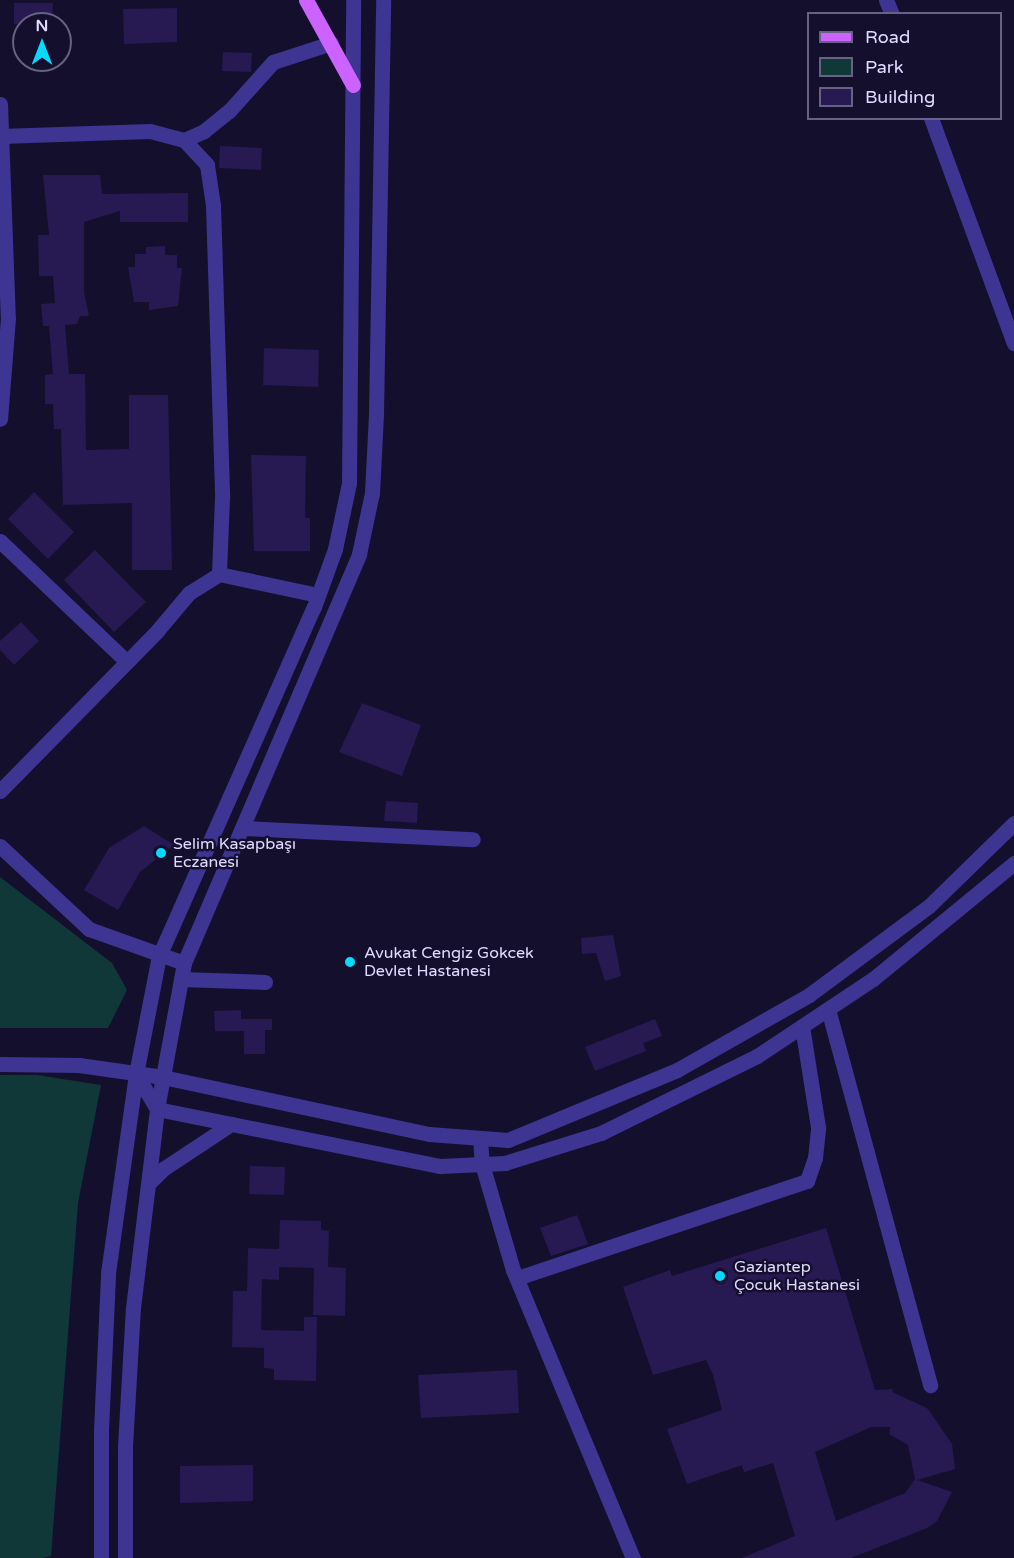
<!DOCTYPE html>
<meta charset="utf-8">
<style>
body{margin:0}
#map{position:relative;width:1014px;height:1558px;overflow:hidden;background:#150f2e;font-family:"Varela Round",sans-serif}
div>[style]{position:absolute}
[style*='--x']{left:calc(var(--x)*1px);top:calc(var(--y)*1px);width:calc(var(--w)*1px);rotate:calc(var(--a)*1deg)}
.green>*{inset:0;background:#113838}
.building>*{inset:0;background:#271951}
.minor>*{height:15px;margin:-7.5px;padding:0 7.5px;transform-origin:7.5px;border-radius:7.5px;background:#3d3591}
.major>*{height:15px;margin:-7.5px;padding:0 7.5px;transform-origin:7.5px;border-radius:7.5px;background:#cc62ff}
.dots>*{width:16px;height:16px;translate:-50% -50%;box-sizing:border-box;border:3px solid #150f2e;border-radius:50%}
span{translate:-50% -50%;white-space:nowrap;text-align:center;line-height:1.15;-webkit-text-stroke:5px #150f2e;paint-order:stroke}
.poi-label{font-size:16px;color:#e1dbff}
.left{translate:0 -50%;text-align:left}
.legend{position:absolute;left:807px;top:12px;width:195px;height:108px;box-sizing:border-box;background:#150f2e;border:2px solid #676182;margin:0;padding:8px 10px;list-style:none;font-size:18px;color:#e1dbff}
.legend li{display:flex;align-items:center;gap:12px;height:30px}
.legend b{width:30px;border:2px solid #676182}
.north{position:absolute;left:12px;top:12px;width:60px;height:60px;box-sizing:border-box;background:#150f2e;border:2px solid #676182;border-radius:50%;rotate:0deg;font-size:16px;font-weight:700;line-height:24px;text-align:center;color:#e1dbff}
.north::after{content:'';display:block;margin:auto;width:21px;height:27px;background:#07daff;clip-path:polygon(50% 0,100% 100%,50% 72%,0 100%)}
</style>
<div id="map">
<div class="green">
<div style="clip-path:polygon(0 877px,112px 963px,127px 990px,108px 1028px,0 1028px)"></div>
<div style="clip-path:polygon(0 1075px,37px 1075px,101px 1085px,78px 1203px,51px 1556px,42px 1558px,0 1558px)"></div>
</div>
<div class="building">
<div style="clip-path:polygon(14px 3px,53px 3px,52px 24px,14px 24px)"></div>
<div style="clip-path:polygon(177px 8px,177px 42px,124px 44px,123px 9px)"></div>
<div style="clip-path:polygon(223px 52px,252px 53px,251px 72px,222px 71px)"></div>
<div style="clip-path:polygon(220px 146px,262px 148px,261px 170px,219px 168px)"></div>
<div style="clip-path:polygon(43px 175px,100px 175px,102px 194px,188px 193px,188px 222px,120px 222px,120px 211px,84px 222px,84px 292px,89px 316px,80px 316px,77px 324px,65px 325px,69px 374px,85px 374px,86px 450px,129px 449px,129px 395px,168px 395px,172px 570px,132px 570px,132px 503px,63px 505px,61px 429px,54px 429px,53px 404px,45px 404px,45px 375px,53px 374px,49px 326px,43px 326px,41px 304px,55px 303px,53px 276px,39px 276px,38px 235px,49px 235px)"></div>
<div style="clip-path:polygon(165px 246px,165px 255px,177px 255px,177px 268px,182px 268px,178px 306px,149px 310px,149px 302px,134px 302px,128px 267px,135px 267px,135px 254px,146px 254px,146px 247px)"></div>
<div style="clip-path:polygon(264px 348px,319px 350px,318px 387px,263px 385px)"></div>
<div style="clip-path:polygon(251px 455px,306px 456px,305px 518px,310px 518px,310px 551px,254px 551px)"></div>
<div style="clip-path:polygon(34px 492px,74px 532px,48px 559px,8px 519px)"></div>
<div style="clip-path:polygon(95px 550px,146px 602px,114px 632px,64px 580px)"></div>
<div style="clip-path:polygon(21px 622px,39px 641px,14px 665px,0 650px,0 641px)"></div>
<div style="clip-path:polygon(362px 703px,421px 725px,402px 776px,339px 752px)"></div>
<div style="clip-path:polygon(386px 801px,418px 803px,417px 823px,384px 821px)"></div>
<div style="clip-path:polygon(144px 826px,174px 845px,140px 872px,118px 910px,84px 890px,109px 848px)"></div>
<div style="clip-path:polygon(613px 935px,621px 976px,605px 981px,596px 953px,582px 954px,581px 938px)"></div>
<div style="clip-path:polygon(241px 1010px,241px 1019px,272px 1019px,272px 1030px,265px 1030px,265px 1054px,244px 1054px,244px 1031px,215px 1031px,214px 1011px)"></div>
<div style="clip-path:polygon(655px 1019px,662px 1036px,643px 1043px,646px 1051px,595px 1071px,585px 1047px)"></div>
<div style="clip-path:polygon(250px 1166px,285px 1167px,284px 1195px,249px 1194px)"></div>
<div style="clip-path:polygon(577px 1215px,588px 1244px,551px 1256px,540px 1228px)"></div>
<div style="clip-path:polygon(280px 1220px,321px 1221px,321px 1230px,329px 1231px,328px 1267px,346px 1268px,345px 1316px,313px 1315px,314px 1268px,279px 1267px,279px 1280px,262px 1279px,261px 1330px,304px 1331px,304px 1317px,317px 1317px,316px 1381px,274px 1380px,274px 1369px,264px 1368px,264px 1348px,232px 1347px,233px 1291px,247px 1291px,248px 1248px,279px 1249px)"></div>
<div style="clip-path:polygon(evenodd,826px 1228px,875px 1390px,893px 1389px,892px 1392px,927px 1408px,952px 1444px,955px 1469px,917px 1480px,952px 1492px,937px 1521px,927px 1528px,851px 1558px,742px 1558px,795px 1536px,773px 1463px,744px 1472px,742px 1465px,687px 1484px,667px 1429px,722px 1410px,713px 1375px,706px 1360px,653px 1375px,623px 1287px,670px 1270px,672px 1276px,826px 1228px,871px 1427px,890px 1427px,889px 1434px,908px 1445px,915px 1479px,905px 1493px,836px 1521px,815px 1452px,871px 1427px)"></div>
<div style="clip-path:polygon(517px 1370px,519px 1413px,421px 1418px,418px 1375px)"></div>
<div style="clip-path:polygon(253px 1465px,253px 1501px,180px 1503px,180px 1466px)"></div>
</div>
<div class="minor">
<div style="--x:886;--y:0;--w:15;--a:67"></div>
<div style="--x:0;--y:104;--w:214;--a:87.9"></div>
<div style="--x:8;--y:318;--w:101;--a:94.5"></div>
<div style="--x:931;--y:118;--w:240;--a:69.8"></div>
<div style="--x:0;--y:136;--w:150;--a:-1.9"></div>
<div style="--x:150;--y:131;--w:35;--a:15"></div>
<div style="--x:184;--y:140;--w:22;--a:-24"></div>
<div style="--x:204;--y:131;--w:32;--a:-39"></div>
<div style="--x:229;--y:111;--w:66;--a:-48.1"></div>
<div style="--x:273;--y:62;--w:61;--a:-18.1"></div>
<div style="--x:184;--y:140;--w:34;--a:47"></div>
<div style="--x:207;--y:165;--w:40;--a:81.5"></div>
<div style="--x:213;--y:205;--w:293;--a:88.2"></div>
<div style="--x:222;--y:498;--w:76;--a:92.3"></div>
<div style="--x:0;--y:541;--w:175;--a:43.6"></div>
<div style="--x:0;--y:791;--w:224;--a:-45.5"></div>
<div style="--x:157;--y:631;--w:50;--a:-49.9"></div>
<div style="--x:189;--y:593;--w:36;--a:-32"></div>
<div style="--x:219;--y:574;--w:101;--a:12"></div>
<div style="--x:244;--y:828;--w:229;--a:2.8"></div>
<div style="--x:0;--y:846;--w:122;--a:43"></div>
<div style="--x:89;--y:929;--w:101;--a:19.7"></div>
<div style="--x:181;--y:979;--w:84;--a:2"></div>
<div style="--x:828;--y:1009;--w:390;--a:74.8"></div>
<div style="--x:0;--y:1064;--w:79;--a:0.7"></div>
<div style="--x:79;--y:1065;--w:85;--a:8.1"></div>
<div style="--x:163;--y:1077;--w:272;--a:12.1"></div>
<div style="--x:429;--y:1134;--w:79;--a:4.3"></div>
<div style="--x:508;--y:1140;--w:183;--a:-22.5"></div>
<div style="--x:677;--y:1070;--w:152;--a:-29.6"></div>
<div style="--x:809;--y:995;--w:149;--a:-36.6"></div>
<div style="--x:929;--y:906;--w:119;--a:-44.3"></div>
<div style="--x:136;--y:1074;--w:41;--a:59"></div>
<div style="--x:157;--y:1109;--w:289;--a:11.4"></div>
<div style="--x:440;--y:1166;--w:65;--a:-2.6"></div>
<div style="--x:505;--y:1163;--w:101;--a:-17.4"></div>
<div style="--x:601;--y:1133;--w:174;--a:-26.3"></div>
<div style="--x:757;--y:1056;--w:139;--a:-33.6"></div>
<div style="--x:873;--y:979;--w:183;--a:-39.4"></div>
<div style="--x:480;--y:1138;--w:26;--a:86"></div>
<div style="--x:482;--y:1164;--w:110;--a:73.7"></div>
<div style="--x:513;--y:1270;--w:312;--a:67.4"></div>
<div style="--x:149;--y:1183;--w:20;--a:-45"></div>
<div style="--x:163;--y:1169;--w:82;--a:-33.5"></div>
<div style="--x:517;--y:1278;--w:306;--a:-18.5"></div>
<div style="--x:807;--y:1181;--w:24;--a:-71"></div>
<div style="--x:815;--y:1158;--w:31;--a:-84"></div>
<div style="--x:818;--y:1127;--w:102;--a:-99"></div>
<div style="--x:101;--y:1558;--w:128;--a:-90"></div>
<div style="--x:101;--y:1430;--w:157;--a:-87.4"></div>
<div style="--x:108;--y:1273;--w:201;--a:-82"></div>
<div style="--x:136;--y:1074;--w:120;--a:-79"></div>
<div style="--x:159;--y:956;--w:382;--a:-66.1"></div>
<div style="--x:314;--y:607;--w:62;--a:-70.1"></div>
<div style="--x:335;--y:549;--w:67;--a:-78"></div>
<div style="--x:349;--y:483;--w:483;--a:-89.5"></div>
<div style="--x:125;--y:1558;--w:112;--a:-90"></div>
<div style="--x:125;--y:1446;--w:138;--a:-86.7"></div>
<div style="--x:133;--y:1308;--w:200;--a:-83.1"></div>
<div style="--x:157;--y:1109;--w:148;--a:-79.5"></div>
<div style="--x:184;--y:963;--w:445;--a:-66.8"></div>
<div style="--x:359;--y:554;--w:62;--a:-78"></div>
<div style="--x:372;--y:493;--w:79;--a:-87.1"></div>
<div style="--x:376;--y:414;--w:414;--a:-89"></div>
</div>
<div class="major">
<div style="--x:306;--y:0;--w:97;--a:61.1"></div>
</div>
<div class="dots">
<div style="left:161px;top:853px;background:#07daff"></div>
<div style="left:350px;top:962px;background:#07daff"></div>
<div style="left:720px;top:1276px;background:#07daff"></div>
</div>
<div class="poi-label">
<span class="left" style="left:173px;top:853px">Selim Kasapbaşı<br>Eczanesi</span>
<span class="left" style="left:364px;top:962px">Avukat Cengiz Gokcek<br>Devlet Hastanesi</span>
<span class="left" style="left:734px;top:1276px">Gaziantep<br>Çocuk Hastanesi</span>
</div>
<ul class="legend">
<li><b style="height:8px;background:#cc62ff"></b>Road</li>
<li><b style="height:16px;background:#113838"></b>Park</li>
<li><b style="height:16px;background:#271951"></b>Building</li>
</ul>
<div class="north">N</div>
</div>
